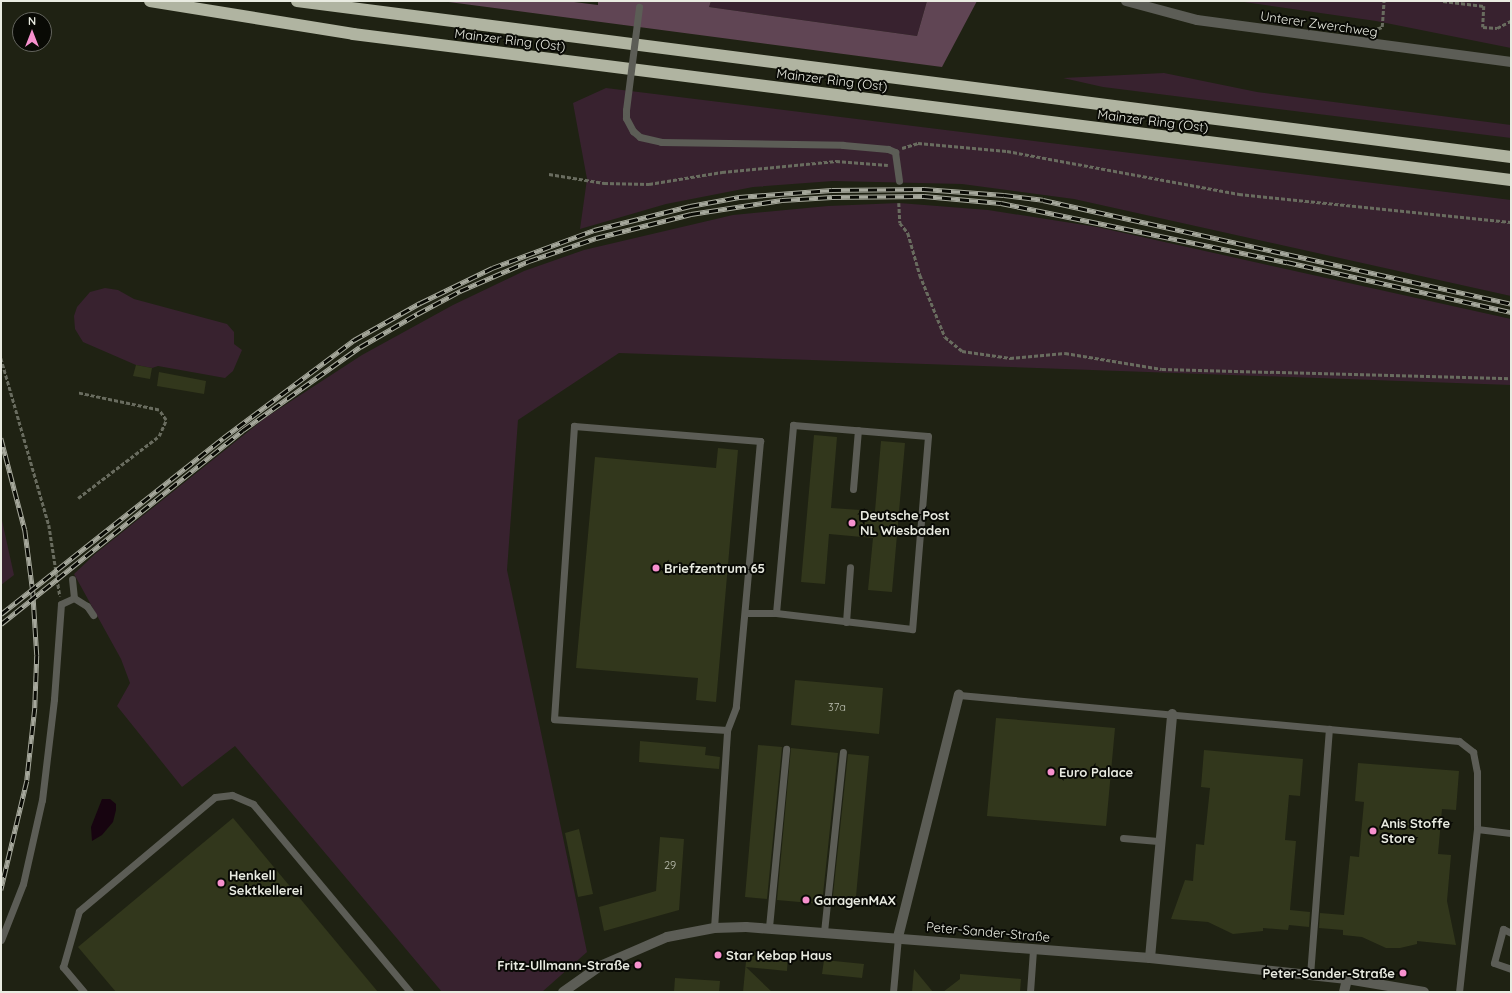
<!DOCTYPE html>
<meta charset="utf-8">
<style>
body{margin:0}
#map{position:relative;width:1512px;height:993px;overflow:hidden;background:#1f2213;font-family:Quicksand,sans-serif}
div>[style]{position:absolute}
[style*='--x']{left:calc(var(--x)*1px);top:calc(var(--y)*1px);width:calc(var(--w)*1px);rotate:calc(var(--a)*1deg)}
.green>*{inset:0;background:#38222f}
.forest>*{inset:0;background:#604554}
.water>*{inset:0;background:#170410}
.building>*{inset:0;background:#32371c}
.path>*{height:2.5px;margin-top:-1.25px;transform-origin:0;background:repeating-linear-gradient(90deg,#696c5f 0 4px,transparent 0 6px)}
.service>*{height:7px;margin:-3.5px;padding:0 3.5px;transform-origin:3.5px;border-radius:3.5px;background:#5c5d56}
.minor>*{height:10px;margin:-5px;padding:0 5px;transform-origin:5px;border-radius:5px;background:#5c5d56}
.motorway>*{height:12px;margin:-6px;padding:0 6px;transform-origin:6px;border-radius:6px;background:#b0b4a1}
.rail>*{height:4.5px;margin-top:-2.25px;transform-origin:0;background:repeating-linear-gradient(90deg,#090a05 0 9px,#a6a89c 0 18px);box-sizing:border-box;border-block:1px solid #a6a89c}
.service-bridge>*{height:7px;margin:-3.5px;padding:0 3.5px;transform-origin:3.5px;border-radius:3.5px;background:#5c5d56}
.dots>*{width:11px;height:11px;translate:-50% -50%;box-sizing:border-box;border:2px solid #090a05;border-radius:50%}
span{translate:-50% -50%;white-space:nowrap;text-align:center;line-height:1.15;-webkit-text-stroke:4px #090a05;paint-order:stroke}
.number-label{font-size:11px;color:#bbbeb0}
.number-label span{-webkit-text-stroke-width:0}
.street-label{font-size:13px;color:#e9ebe1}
.poi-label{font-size:13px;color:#e9ebe1;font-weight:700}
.left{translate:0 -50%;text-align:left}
.right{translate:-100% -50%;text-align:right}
.frame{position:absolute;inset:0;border:2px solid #e9ebe1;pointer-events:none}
.north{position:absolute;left:12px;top:12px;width:40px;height:40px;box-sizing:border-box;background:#090a05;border:1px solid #63645d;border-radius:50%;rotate:0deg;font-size:11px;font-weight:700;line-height:16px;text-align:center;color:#e9ebe1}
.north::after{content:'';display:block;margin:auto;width:14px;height:18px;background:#f790ce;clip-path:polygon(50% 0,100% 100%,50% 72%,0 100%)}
</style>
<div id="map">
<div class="green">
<div style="clip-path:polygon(711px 1px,927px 1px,917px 36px,709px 7px)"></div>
<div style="clip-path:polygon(1237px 1px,1511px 1px,1511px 48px,1376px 21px)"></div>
<div style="clip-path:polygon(1164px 73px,1257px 92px,1511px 125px,1511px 138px,1103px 87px,1063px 78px)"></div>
<div style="clip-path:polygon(606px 88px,1511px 200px,1511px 296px,1074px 199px,962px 184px,833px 181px,753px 187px,666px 204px,580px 229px,587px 179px,573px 103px)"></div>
<div style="clip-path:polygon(899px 203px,988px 210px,1097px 227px,1511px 319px,1511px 385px,619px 353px,518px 420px,507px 570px,587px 952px,542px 992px,442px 992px,235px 746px,182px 787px,117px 706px,130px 683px,121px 659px,74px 574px,95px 554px,265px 418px,362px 355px,453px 305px,524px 271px,584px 250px,733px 215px,828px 206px)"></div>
<div style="clip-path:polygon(105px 288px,118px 290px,134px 299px,227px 324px,234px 332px,234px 344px,242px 350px,233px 371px,225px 378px,158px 366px,152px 368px,136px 365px,83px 342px,75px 329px,74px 316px,77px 307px,90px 292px)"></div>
<div style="clip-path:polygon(1px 516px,14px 575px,1px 585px)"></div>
</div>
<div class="forest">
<div style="clip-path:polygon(441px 1px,566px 1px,598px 5px,598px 1px,711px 1px,709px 7px,917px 36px,927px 1px,977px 1px,942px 67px)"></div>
</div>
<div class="water">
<div style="clip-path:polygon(102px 799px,110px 799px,116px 804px,116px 810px,113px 822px,102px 835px,92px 841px,91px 827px)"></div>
</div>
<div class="building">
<div style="clip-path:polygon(136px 365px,152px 368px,150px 379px,133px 376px)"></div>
<div style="clip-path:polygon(159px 372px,206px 381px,204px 394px,157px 386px)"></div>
<div style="clip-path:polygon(814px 435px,837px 437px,831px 508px,875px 511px,881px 441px,905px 443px,892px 592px,868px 590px,873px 538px,829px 534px,825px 584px,801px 582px)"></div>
<div style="clip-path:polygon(718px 448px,738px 450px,716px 702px,696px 700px,698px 678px,576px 668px,595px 457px,716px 468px)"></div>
<div style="clip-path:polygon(795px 680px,883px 688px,879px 734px,791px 725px)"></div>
<div style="clip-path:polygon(996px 718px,1115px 728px,1106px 826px,987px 816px)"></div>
<div style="clip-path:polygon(640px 741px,706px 747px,705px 755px,720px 757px,719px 769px,639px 762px)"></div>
<div style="clip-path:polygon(758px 745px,782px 747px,767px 899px,745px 897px)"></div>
<div style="clip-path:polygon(791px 748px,838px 753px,822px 904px,777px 900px)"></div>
<div style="clip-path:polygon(1204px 750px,1303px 759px,1300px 796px,1289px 795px,1285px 840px,1296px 841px,1290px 910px,1310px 912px,1309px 927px,1289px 925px,1288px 930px,1263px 928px,1263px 931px,1233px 934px,1208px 922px,1171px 919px,1185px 880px,1193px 881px,1196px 844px,1204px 845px,1210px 788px,1201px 787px)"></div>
<div style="clip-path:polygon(848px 754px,869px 756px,855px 907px,832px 905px)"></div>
<div style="clip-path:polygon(1358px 763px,1459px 771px,1456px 810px,1442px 809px,1438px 854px,1451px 855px,1447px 901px,1456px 945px,1417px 941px,1417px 944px,1400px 948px,1386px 948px,1362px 937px,1343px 935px,1343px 930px,1319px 928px,1320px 913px,1344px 915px,1350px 856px,1359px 857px,1364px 802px,1355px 801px)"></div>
<div style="clip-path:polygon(233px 818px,378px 992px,116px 992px,78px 947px)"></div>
<div style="clip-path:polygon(579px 829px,593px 894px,578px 897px,565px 833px)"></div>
<div style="clip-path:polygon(660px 837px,684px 839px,679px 910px,604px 931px,599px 907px,656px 891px)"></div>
<div style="clip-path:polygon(747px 951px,788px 956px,787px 971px,746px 967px,772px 992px,743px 992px)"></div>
<div style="clip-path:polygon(824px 960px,864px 964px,862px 978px,822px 974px)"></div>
<div style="clip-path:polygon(914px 969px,933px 992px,912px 992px)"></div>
<div style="clip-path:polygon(960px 974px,1021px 979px,1020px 992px,943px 992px,960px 979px)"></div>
<div style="clip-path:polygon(675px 978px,720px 981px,719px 992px,674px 992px)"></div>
</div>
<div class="path">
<div style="--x:1443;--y:1;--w:41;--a:7"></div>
<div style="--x:1484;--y:6;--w:21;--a:93"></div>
<div style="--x:1483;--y:27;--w:14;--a:4"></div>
<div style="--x:1497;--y:28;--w:16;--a:-27"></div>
<div style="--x:1366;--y:32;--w:17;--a:-17"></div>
<div style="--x:1382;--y:27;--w:26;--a:-86"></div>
<div style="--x:902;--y:148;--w:17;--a:-17"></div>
<div style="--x:918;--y:143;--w:89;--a:5.1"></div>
<div style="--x:1007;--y:151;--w:236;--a:10.5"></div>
<div style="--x:1239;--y:194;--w:273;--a:5.9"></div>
<div style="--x:549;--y:174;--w:56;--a:9.3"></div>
<div style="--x:604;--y:183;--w:45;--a:1.3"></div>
<div style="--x:649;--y:184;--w:74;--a:-9.3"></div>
<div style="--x:722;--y:172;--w:115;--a:-5.5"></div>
<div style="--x:836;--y:161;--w:52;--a:4.4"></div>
<div style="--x:899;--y:203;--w:20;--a:87"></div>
<div style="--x:900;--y:223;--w:13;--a:51"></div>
<div style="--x:908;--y:233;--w:44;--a:74.1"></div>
<div style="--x:920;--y:275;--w:67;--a:68"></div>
<div style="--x:945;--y:337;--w:22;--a:39"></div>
<div style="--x:962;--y:351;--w:49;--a:8.3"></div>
<div style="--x:1010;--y:358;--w:55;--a:-5.2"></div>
<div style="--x:1065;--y:353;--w:98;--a:9.4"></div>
<div style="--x:1162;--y:369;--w:349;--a:1.5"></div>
<div style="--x:1;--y:358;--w:174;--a:74"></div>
<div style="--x:49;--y:525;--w:72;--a:81.2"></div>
<div style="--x:78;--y:498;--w:102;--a:-37.4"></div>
<div style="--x:159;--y:436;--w:17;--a:-66"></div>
<div style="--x:166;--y:420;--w:12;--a:-125"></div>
<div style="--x:159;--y:410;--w:83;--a:-168.1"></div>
</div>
<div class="service">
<div style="--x:626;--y:110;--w:8;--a:90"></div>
<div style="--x:626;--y:118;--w:15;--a:62"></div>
<div style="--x:633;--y:131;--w:9;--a:41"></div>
<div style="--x:640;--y:137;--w:22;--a:13"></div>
<div style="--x:661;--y:142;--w:182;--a:0.9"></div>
<div style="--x:843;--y:145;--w:45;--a:5.1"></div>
<div style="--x:888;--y:149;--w:8;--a:23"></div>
<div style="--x:895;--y:152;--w:29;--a:82"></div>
<div style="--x:853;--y:489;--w:59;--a:-85.2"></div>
<div style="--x:74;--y:598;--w:15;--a:32"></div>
<div style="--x:87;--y:606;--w:11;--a:56"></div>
<div style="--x:745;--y:613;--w:31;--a:0"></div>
<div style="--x:776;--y:613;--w:189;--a:-84.8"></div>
<div style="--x:793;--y:425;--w:135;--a:4.7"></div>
<div style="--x:928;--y:436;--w:194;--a:94.7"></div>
<div style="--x:912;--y:629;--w:137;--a:-173.3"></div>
<div style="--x:846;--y:622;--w:55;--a:-85.8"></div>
<div style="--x:959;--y:695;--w:502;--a:5.26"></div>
<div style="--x:1459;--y:741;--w:18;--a:38"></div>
<div style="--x:1473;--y:752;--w:20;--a:79"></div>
<div style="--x:1477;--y:772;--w:57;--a:90"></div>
<div style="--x:1477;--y:829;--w:164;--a:96.3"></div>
<div style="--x:1477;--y:829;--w:34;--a:7"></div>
<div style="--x:1123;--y:838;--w:38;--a:5"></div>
<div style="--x:769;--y:927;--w:179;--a:-84.5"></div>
<div style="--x:714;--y:928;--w:198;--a:-86.2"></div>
<div style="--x:727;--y:730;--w:173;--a:-176.4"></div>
<div style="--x:554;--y:719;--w:294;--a:-86.1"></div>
<div style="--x:574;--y:426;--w:187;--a:4.6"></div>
<div style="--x:760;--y:441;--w:267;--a:95.2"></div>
<div style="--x:736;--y:707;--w:25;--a:111"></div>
<div style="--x:824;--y:932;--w:181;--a:-84"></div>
<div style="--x:1511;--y:933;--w:9;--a:-153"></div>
<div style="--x:1503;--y:929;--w:35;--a:105"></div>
<div style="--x:1494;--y:963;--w:18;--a:19"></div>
<div style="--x:1;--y:940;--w:60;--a:-68.6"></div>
<div style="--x:23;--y:884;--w:86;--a:-77.3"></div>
<div style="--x:42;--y:800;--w:102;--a:-83.2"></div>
<div style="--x:54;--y:699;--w:95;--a:-85.8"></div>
<div style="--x:61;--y:604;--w:14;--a:-25"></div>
<div style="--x:74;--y:598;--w:19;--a:-96"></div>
<div style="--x:1310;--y:975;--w:247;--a:-85.6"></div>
<div style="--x:84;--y:992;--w:33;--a:-130"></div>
<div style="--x:63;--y:967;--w:58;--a:-74.1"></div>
<div style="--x:79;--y:911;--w:177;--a:-40"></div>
<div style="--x:215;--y:797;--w:17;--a:-7"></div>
<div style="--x:232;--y:795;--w:23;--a:23"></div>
<div style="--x:253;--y:804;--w:245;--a:50.1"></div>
<div style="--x:893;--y:992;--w:55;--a:-84.8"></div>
<div style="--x:1030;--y:992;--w:42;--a:-85.9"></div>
</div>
<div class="minor">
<div style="--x:1126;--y:1;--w:73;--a:15"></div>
<div style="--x:1197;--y:20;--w:317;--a:7.6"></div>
<div style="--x:898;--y:937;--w:250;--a:-75.9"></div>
<div style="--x:1150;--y:958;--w:245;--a:-84.8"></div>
<div style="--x:563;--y:992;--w:45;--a:-35.1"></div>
<div style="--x:600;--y:966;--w:73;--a:-23.4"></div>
<div style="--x:667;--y:937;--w:48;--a:-10.8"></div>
<div style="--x:714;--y:928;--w:32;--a:-2"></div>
<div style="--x:746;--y:927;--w:405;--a:4.4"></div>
<div style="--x:1150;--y:958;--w:198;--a:6.1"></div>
<div style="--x:1347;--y:979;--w:78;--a:9.6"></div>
<div style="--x:1344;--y:992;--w:13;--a:-77"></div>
</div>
<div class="motorway">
<div style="--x:150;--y:1;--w:206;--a:9.2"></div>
<div style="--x:353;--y:34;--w:1167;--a:7.19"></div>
<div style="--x:297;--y:1;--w:1224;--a:7.32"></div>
</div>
<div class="rail">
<div style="--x:1;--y:438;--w:95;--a:75.4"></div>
<div style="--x:25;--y:530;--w:63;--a:82.6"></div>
<div style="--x:33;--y:592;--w:63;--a:86.4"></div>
<div style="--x:37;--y:655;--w:53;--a:92.2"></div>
<div style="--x:35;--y:708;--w:73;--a:96.3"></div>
<div style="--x:27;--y:781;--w:112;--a:103.4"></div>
<div style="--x:1;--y:614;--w:283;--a:-38.4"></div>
<div style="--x:223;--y:438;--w:164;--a:-36.8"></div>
<div style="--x:354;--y:340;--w:76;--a:-29.3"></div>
<div style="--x:420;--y:303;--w:80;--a:-25.9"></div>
<div style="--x:492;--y:268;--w:109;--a:-20.4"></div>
<div style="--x:594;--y:230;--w:99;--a:-14"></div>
<div style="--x:690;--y:206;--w:50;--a:-10.4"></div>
<div style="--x:739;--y:197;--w:93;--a:-4.3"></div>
<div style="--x:832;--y:190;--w:92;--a:-0.6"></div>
<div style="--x:924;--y:189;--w:80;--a:4.3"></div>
<div style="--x:1004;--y:195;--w:39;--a:7"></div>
<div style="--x:1043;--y:200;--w:479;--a:12.5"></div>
<div style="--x:1;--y:624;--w:310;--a:-38.7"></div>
<div style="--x:243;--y:430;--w:143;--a:-35.4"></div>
<div style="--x:360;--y:347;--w:66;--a:-30.1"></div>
<div style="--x:417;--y:314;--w:49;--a:-28.1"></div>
<div style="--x:460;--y:291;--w:75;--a:-23.5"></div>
<div style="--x:529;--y:261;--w:71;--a:-18.9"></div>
<div style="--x:596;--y:238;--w:98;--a:-14.2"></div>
<div style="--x:691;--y:214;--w:92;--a:-8.7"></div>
<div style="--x:782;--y:200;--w:50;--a:-3.4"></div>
<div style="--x:832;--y:197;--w:92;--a:-0.6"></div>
<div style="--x:924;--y:196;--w:77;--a:5.2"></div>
<div style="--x:1001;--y:203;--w:292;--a:11.7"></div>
<div style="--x:1287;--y:262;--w:230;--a:12.6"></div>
</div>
<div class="service-bridge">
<div style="--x:626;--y:110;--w:104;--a:-82.8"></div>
</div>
<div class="dots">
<div style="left:852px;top:523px;background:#f790ce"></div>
<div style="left:656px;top:568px;background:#f790ce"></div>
<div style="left:1051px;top:772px;background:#f790ce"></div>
<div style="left:1373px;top:831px;background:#f790ce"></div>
<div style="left:221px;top:883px;background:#f790ce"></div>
<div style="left:806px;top:900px;background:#f790ce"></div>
<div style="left:718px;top:955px;background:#f790ce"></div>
<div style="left:638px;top:965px;background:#f790ce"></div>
<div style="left:1403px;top:973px;background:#f790ce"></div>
</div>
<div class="number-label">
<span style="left:837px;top:707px">37a</span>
<span style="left:670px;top:865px">29</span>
</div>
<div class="street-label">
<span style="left:1319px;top:24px;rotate:8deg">Unterer Zwerchweg</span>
<span style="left:510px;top:40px;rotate:7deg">Mainzer Ring (Ost)</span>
<span style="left:832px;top:80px;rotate:7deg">Mainzer Ring (Ost)</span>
<span style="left:1153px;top:121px;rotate:7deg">Mainzer Ring (Ost)</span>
<span style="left:988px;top:932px;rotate:5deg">Peter-Sander-Straße</span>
</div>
<div class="poi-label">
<span class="left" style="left:860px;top:523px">Deutsche Post<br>NL Wiesbaden</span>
<span class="left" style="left:664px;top:568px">Briefzentrum 65</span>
<span class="left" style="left:1059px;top:772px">Euro Palace</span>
<span class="left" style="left:1381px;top:831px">Anis Stoffe<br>Store</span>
<span class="left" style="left:229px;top:883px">Henkell<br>Sektkellerei</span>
<span class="left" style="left:814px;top:900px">GaragenMAX</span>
<span class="left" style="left:726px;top:955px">Star Kebap Haus</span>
<span class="right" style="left:630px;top:965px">Fritz-Ullmann-Straße</span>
<span class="right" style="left:1395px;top:973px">Peter-Sander-Straße</span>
</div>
<div class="frame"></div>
<div class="north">N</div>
</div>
